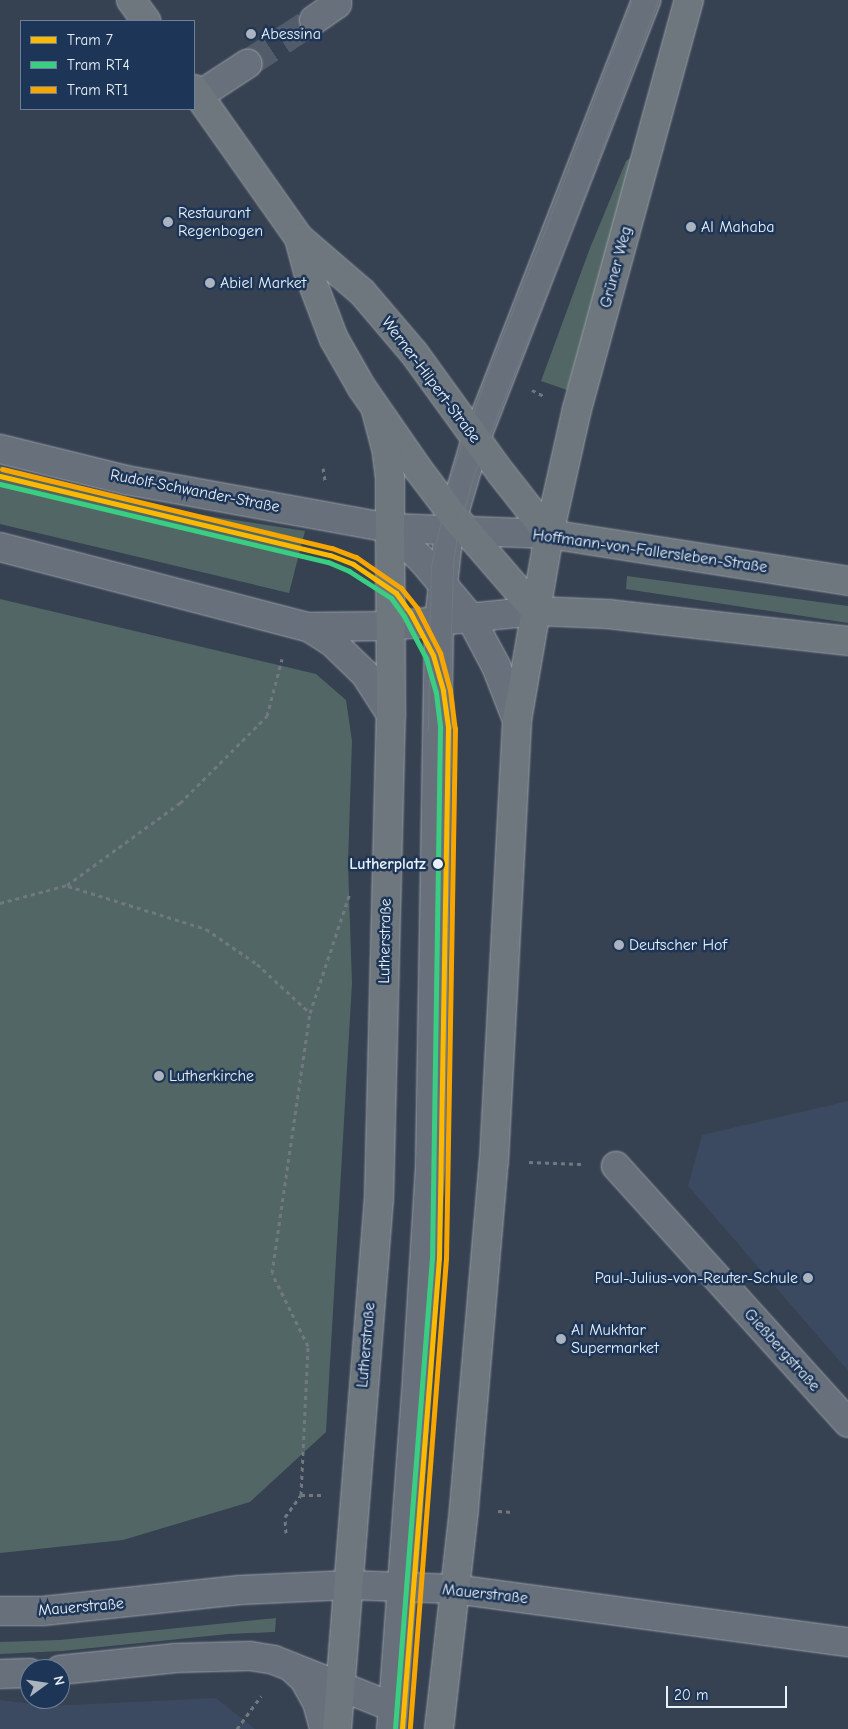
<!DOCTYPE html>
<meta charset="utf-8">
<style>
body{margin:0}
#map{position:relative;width:848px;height:1729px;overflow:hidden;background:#364151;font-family:"Comic Neue",sans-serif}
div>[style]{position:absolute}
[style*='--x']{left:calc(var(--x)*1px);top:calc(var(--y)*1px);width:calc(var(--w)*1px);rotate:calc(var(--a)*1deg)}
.built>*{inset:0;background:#3b4a60}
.green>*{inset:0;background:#526765}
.minor-tunnel>*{height:28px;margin-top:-14px;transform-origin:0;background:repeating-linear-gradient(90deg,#515b6a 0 28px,transparent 0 42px)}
.path>*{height:3px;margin-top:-1.5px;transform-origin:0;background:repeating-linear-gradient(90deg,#717881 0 4px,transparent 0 8px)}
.roads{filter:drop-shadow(0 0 1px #9ba1aa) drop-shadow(0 0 1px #9ba1aa)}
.minor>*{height:28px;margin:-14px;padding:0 14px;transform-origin:14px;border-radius:14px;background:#68707b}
.major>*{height:28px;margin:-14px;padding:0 14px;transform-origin:14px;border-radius:14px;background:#6e767e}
.tram>*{height:1px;margin:-0.5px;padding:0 0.5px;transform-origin:0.5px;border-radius:0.5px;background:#717881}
.tram-1>*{height:5px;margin:-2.5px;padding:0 2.5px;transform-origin:2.5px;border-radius:2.5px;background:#fbba00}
.tram-2>*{height:5px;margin:-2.5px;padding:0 2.5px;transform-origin:2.5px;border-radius:2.5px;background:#3ace82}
.tram-3>*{height:5px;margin:-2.5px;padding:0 2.5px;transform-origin:2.5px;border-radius:2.5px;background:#f7a600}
.dots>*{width:14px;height:14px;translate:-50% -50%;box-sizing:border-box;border:2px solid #1d3557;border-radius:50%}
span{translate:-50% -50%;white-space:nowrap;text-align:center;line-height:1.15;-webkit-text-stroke:5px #1d3557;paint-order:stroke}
.poi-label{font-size:16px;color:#e8f1f8}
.left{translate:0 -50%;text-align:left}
.right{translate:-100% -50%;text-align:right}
.street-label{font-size:16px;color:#e8f1f8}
.stop-label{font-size:16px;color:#e8f1f8;font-weight:700}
.legend{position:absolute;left:20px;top:20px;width:175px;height:90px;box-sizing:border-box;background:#1d3557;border:1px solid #6e8097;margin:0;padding:6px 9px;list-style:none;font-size:15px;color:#e8f1f8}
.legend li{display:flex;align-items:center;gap:10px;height:25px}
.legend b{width:25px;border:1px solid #6e8097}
.north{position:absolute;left:20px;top:1659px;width:50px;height:50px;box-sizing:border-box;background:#1d3557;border:1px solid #6e8097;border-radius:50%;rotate:76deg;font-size:14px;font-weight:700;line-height:20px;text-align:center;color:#e8f1f8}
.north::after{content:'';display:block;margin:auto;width:18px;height:22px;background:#aab3be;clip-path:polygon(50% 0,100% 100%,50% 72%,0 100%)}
.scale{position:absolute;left:666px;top:1686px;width:121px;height:22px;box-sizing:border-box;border:2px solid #e8f1f8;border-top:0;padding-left:6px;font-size:15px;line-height:18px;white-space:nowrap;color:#e8f1f8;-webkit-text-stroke:4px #1d3557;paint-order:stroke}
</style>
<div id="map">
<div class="built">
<div style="clip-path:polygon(848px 1101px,848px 1371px,688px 1186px,702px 1135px)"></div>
<div style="clip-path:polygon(216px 1698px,255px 1729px,0 1729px,0 1700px,49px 1706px)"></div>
</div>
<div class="green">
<div style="clip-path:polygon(632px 157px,567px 390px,541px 381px,590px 248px,626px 161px)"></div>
<div style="clip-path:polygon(0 466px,196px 514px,305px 531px,289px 593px,0 524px)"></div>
<div style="clip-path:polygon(627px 576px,848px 606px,848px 623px,626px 589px)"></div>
<div style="clip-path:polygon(0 599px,316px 674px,346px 700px,352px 741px,348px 864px,352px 983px,326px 1432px,250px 1502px,123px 1540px,0 1553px)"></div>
<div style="clip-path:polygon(276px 1618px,275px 1632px,228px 1634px,62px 1651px,0 1654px,0 1642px,60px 1640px)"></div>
</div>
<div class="minor-tunnel">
<div style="--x:247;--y:64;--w:80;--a:-33.3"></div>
</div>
<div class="path">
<div style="--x:532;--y:390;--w:13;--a:27"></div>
<div style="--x:323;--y:468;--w:13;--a:81"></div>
<div style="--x:68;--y:886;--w:145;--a:17.3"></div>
<div style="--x:206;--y:929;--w:62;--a:34.5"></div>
<div style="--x:257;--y:964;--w:72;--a:42.8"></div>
<div style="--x:0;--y:903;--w:69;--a:-15"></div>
<div style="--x:67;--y:885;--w:140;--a:-36"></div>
<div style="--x:180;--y:803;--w:123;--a:-45"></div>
<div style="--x:267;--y:716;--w:59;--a:-75.3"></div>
<div style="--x:529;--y:1162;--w:52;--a:2.2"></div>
<div style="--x:321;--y:1495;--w:20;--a:180"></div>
<div style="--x:301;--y:1495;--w:149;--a:-87.3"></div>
<div style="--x:308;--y:1346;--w:81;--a:-116.3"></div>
<div style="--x:272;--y:1273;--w:263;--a:-81.7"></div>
<div style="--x:310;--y:1013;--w:126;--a:-71.6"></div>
<div style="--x:498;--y:1511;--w:13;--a:4"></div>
<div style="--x:286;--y:1533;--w:16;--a:-94"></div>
<div style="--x:285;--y:1517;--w:27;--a:-54"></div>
<div style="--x:237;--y:1729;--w:41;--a:-54"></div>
</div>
<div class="roads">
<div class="minor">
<div style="--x:314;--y:20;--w:28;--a:-35"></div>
<div style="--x:337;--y:4;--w:4;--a:-90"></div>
<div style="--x:198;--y:96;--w:59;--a:-33.1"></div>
<div style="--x:0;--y:449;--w:130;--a:13.8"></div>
<div style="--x:126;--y:480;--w:268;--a:10.3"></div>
<div style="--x:390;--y:528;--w:159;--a:2.2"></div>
<div style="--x:390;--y:528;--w:47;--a:45"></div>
<div style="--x:423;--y:561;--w:73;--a:50"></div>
<div style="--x:470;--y:617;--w:55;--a:62"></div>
<div style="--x:496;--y:666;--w:58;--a:68.7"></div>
<div style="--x:0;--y:547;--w:318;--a:14.6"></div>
<div style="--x:308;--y:627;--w:81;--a:-0.7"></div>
<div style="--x:389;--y:626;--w:148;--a:-5.8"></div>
<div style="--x:308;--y:627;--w:28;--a:32"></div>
<div style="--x:332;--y:642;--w:46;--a:44.1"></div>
<div style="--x:365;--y:674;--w:48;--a:57"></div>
<div style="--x:616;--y:1166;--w:346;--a:47.9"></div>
<div style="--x:0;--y:1611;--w:43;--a:0"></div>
<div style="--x:43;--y:1611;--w:198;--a:-6.1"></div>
<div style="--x:240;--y:1590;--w:109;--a:-2.6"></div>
<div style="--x:349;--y:1585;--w:105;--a:2.2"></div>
<div style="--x:454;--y:1589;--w:398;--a:7.7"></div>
<div style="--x:291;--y:1667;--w:18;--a:43"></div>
<div style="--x:304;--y:1679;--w:26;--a:61"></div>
<div style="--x:317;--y:1702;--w:28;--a:75"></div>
<div style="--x:60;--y:1670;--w:117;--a:-5.9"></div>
<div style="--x:176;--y:1658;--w:74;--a:-1.5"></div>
<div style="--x:250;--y:1656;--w:24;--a:9"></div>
<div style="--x:274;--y:1660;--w:128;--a:21.6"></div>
<div style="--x:393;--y:1707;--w:22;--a:95"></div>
<div style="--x:0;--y:1674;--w:30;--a:-2"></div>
<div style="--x:393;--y:1707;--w:329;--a:-85.8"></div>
<div style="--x:417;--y:1379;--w:213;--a:-86.5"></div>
<div style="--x:430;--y:1166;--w:545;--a:-89.05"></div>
<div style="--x:439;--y:621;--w:92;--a:-83.7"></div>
<div style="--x:449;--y:530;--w:95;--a:-73.5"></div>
<div style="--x:476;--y:439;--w:471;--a:-68.8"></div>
</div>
<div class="major">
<div style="--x:131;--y:0;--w:26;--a:54"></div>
<div style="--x:194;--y:89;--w:182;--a:54.8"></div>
<div style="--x:299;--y:238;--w:83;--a:40.6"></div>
<div style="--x:362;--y:292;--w:80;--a:49.6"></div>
<div style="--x:414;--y:353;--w:148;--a:54.1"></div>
<div style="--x:501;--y:473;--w:78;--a:51.8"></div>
<div style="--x:299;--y:238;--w:34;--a:75"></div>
<div style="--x:308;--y:271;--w:73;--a:69.1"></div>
<div style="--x:334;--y:339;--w:56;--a:60.3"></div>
<div style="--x:362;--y:388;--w:98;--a:55.3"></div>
<div style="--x:418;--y:469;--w:56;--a:52.9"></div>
<div style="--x:452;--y:514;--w:128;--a:49.1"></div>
<div style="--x:549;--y:534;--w:303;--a:8.9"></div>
<div style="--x:536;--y:611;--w:72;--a:2.4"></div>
<div style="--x:608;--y:614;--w:242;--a:6.4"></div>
<div style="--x:337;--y:1729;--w:533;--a:-85.48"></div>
<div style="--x:379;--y:1198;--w:484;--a:-88.6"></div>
<div style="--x:391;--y:714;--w:186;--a:-90.3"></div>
<div style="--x:390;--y:528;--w:50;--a:-90"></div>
<div style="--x:390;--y:478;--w:26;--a:-97"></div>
<div style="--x:387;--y:452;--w:43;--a:-104.7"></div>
<div style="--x:439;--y:1729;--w:222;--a:-83.5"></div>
<div style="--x:464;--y:1508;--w:348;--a:-85.1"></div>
<div style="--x:494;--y:1161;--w:442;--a:-87"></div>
<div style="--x:517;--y:720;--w:189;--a:-80.2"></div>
<div style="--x:549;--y:534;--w:128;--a:-77.4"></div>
<div style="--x:577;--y:409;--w:424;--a:-74.7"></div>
</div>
</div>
<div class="tram">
<div style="--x:448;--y:728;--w:162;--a:-88.2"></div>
<div style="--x:453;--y:566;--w:32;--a:-83"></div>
<div style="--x:457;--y:534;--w:66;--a:-74.1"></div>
<div style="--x:475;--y:471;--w:242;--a:-68.2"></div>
<div style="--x:565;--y:246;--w:263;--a:-69.3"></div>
<div style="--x:428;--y:730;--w:164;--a:-89"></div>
<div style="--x:431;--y:566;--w:94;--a:-77.7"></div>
<div style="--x:451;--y:474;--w:109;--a:-70.1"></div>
<div style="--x:488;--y:372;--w:144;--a:-68.1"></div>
<div style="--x:542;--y:238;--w:254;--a:-69.3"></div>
</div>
<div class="tram-1">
<div style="--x:0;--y:476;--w:339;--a:13.5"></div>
<div style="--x:330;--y:555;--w:25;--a:21"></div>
<div style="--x:353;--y:564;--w:52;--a:34"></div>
<div style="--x:396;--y:593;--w:24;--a:54"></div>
<div style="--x:410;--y:612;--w:49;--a:61.9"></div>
<div style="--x:433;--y:655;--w:37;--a:74"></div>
<div style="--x:443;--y:691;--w:37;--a:82"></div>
<div style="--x:448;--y:728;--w:530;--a:90.97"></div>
<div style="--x:439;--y:1258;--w:472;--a:94.5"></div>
</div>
<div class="tram-2">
<div style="--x:0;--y:484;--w:337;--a:13.4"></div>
<div style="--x:328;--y:562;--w:23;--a:23"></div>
<div style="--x:349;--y:571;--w:50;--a:32.7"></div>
<div style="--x:391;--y:598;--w:22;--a:54"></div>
<div style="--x:404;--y:616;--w:47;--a:62.4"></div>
<div style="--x:426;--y:658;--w:36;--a:74"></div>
<div style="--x:436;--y:693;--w:35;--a:83"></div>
<div style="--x:440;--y:728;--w:530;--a:90.86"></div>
<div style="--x:432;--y:1258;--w:471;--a:94.5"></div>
</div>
<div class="tram-3">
<div style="--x:2;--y:469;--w:339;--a:13.5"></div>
<div style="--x:332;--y:548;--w:26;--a:21"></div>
<div style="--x:356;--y:557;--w:55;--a:34.6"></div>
<div style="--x:401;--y:588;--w:26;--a:51"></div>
<div style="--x:417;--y:608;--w:51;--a:62.9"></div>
<div style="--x:440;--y:653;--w:38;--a:75"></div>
<div style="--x:450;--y:690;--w:38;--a:83"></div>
<div style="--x:455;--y:728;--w:530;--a:90.97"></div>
<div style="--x:446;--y:1258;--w:472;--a:94.4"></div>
</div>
<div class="dots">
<div style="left:251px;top:34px;background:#aab3be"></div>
<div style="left:168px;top:222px;background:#aab3be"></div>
<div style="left:691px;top:227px;background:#aab3be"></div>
<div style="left:210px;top:283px;background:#aab3be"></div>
<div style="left:438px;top:864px;background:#e8f1f8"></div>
<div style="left:619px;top:945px;background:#aab3be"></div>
<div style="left:159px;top:1076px;background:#aab3be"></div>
<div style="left:808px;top:1278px;background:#aab3be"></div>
<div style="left:561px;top:1339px;background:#aab3be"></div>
</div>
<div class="poi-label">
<span class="left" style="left:261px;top:34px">Abessina</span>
<span class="left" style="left:178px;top:222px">Restaurant<br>Regenbogen</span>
<span class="left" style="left:701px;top:227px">Al Mahaba</span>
<span class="left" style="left:220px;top:283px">Abiel Market</span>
<span class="left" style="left:629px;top:945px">Deutscher Hof</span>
<span class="left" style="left:169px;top:1076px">Lutherkirche</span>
<span class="right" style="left:798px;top:1278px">Paul-Julius-von-Reuter-Schule</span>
<span class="left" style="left:571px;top:1339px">Al Mukhtar<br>Supermarket</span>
</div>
<div class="street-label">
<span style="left:616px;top:267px;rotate:-75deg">Grüner Weg</span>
<span style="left:431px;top:380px;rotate:53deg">Werner-Hilpert-Straße</span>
<span style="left:195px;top:491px;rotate:11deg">Rudolf-Schwander-Straße</span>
<span style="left:650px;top:551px;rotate:8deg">Hoffmann-von-Fallersleben-Straße</span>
<span style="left:385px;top:941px;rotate:-89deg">Lutherstraße</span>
<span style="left:366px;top:1345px;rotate:-85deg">Lutherstraße</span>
<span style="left:782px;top:1350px;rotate:48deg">Gießbergstraße</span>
<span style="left:485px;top:1594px;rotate:6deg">Mauerstraße</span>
<span style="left:81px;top:1607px;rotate:-5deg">Mauerstraße</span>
</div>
<div class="stop-label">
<span class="right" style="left:426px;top:864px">Lutherplatz</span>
</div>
<ul class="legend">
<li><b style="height:6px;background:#fbba00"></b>Tram 7</li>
<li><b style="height:6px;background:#3ace82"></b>Tram RT4</li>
<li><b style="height:6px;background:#f7a600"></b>Tram RT1</li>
</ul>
<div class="north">N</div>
<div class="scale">20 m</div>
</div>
